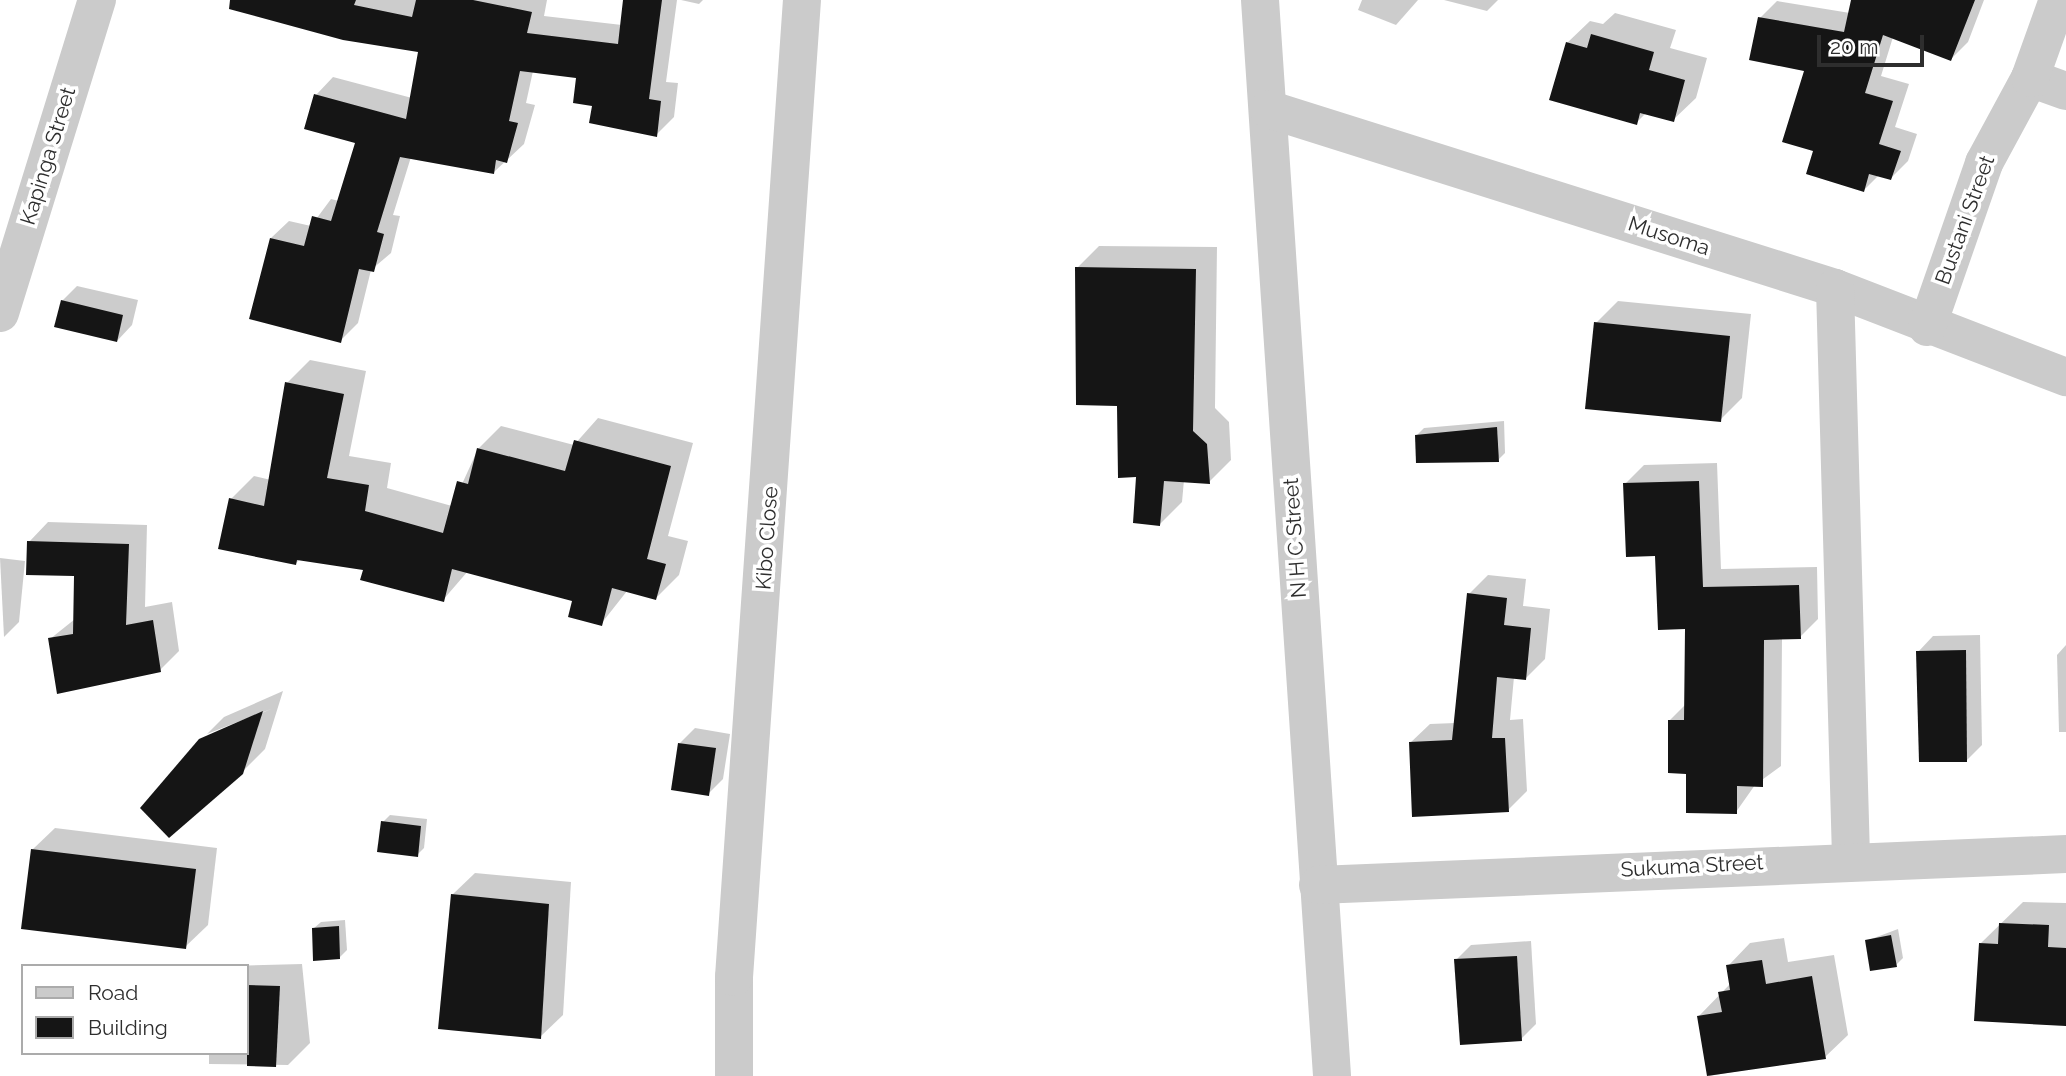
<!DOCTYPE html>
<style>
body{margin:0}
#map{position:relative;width:2066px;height:1076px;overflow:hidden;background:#fff;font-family:Raleway,sans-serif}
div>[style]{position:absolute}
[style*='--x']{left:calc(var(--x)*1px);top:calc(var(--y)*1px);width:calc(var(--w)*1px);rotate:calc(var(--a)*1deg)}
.shadow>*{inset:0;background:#0003}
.building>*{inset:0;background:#151515}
.minor>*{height:38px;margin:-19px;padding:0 19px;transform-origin:19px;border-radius:19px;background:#cbcbcb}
span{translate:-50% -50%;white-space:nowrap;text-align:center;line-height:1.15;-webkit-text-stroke:7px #fff;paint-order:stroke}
.street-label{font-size:21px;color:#2e2e2e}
.legend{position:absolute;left:21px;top:964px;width:228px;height:91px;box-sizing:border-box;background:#fff;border:2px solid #ababab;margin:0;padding:9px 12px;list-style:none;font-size:21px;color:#2e2e2e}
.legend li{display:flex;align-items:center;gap:14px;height:35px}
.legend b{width:35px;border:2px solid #ababab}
.scale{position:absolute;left:1817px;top:35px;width:107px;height:32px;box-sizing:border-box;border:4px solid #2e2e2e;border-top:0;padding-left:9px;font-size:21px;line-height:24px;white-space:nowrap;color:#2e2e2e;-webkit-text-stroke:5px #fff;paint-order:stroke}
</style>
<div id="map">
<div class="shadow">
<div style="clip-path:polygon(282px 0,547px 0,544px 16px,622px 25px,625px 0,677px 0,666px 82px,678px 83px,674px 117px,656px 135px,594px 104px,578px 76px,533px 71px,526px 103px,535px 105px,524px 144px,494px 172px,411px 157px,393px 215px,400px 216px,391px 253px,371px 270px,358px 323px,340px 341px,271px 238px,289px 221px,311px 226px,331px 199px,339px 201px,357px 141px,316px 95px,333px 77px,412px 98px,420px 50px)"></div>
<div style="clip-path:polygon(681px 0,703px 0,699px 4px)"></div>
<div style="clip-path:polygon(1362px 0,1418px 0,1396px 25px,1358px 10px)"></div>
<div style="clip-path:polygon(1444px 0,1498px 0,1487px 11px)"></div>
<div style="clip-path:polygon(1852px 0,1984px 0,1968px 42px,1951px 59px,1893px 37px,1881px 76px,1909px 84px,1895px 127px,1917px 134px,1908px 161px,1891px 178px,1879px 175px,1864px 190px,1815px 150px,1807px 70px,1760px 18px,1777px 1px,1850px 13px)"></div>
<div style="clip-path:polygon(1615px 13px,1676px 30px,1670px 48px,1707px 58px,1696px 98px,1673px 120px,1646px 113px,1636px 123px,1567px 43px,1590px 21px,1603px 24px)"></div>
<div style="clip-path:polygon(1099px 246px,1217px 247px,1215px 408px,1229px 422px,1231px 460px,1209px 482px,1184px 480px,1182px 502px,1160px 524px,1137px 475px,1077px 268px)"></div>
<div style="clip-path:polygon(77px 286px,138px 300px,132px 325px,117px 341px,62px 301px)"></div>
<div style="clip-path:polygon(1618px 301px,1751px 314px,1742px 398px,1720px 420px,1596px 323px)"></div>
<div style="clip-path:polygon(310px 360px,366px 371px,349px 456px,391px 463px,387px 488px,452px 506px,478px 449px,501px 426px,574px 445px,598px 418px,693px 443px,668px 536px,688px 541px,679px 575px,656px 598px,627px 591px,601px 624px,574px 599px,468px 571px,443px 600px,365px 569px,301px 558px,295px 564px,231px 499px,254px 476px,271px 480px,287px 383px)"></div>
<div style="clip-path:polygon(1504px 421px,1505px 453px,1498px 460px,1417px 435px,1424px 428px)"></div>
<div style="clip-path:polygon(1717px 463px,1721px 569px,1817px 567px,1818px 619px,1800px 637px,1782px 638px,1781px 766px,1755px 785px,1736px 812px,1688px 772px,1670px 720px,1686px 704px,1686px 627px,1625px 484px,1644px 465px)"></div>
<div style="clip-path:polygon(48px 522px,147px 525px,145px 607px,172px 602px,179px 651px,160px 670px,50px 639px,75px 619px,75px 574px,29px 542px)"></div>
<div style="clip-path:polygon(0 558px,25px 561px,19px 622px,4px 637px)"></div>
<div style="clip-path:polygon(1488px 575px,1526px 579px,1523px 606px,1550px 609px,1545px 659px,1526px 678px,1514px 677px,1510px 720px,1523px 719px,1527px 791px,1508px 810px,1410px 743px,1430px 724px,1455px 723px,1469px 594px)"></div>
<div style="clip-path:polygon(1980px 635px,1982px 745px,1967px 760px,1918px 652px,1933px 636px)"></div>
<div style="clip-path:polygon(2066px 645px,2066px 732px,2059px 732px,2057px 655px)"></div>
<div style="clip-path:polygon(283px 691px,265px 749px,242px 772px,203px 739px,271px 709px,207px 734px,224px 717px)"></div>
<div style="clip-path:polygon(695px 728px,730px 734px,723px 779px,708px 794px,680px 743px)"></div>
<div style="clip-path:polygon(390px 815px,427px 819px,424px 848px,417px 855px,383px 822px)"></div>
<div style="clip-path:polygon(55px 828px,217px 848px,208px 925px,185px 947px,32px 850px)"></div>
<div style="clip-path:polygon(475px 873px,571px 882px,563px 1015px,540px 1037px,452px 895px)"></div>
<div style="clip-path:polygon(2023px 902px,2066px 903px,2066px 1023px,1981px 943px)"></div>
<div style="clip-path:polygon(345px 920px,347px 950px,340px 957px,313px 929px,321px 922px)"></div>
<div style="clip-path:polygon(1898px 929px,1903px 958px,1896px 965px,1866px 941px)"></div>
<div style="clip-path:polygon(1784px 938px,1788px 962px,1834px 955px,1848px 1035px,1825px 1057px,1709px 1076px,1698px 1017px,1731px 983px,1728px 966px,1750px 943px)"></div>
<div style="clip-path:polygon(1531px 941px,1536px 1024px,1521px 1039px,1456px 960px,1471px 945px)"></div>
<div style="clip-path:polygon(302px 964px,310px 1043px,288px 1065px,209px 1064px,209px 1053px,247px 1053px,247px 966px,229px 966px)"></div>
</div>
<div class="building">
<div style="clip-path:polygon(230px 0,356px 0,354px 5px,412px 17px,416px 0,473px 0,532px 12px,527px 33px,618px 44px,623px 0,662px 0,649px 99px,661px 101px,657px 137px,589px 123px,592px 106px,573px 103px,576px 78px,520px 71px,509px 121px,518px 123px,507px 163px,496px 160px,494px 174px,400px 157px,377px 232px,384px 234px,374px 272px,359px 269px,341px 343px,249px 319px,270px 238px,304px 246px,312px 216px,331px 221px,355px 143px,304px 129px,314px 94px,406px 119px,418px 52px,343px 40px,229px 9px)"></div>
<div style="clip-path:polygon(1851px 0,1975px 0,1951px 61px,1883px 35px,1865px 93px,1893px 101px,1879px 144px,1901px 151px,1891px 180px,1869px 174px,1864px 192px,1806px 174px,1813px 151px,1782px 142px,1804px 71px,1749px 60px,1758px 17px,1844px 32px)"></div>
<div style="clip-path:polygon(1591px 34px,1654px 52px,1649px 70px,1685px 80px,1674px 122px,1640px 113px,1637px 125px,1549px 100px,1566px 42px,1587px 48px)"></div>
<div style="clip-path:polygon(1075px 267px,1196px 269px,1193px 431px,1207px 444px,1210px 484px,1164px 481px,1160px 526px,1133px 523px,1136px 477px,1118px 478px,1117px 406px,1076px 405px)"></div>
<div style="clip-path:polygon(61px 300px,123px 315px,117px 342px,54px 327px)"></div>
<div style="clip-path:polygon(1594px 322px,1730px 336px,1721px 422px,1585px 409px)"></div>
<div style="clip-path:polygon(285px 382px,344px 394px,327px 478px,369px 485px,365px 511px,443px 533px,457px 481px,468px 484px,477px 448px,565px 471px,574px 440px,671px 466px,647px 559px,666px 564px,656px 600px,612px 588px,602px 626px,568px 617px,572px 601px,452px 569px,444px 602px,360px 580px,363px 570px,297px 560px,296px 565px,218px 549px,229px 498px,264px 506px)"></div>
<div style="clip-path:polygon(1497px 427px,1499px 462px,1416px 463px,1415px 435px)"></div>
<div style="clip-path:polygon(1699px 481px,1703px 587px,1799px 585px,1801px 639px,1764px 640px,1763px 787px,1737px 786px,1737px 814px,1686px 813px,1686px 774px,1668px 773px,1668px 720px,1684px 720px,1685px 629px,1658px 630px,1655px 556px,1626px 557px,1623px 483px)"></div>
<div style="clip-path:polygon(27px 541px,129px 544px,126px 625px,153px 620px,161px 672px,57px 694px,48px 638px,73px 634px,74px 576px,26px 575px)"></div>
<div style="clip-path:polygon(1467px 593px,1507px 598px,1504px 625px,1531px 628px,1526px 680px,1497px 677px,1492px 738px,1505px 738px,1509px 812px,1412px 817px,1409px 742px,1452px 740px)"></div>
<div style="clip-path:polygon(1966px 650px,1967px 762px,1919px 762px,1916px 651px)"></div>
<div style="clip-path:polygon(263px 711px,243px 774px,169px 838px,140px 808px,199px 739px)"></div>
<div style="clip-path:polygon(678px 743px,716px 748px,709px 796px,671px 790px)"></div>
<div style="clip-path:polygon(381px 821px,421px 826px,418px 857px,377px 852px)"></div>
<div style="clip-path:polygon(31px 849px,196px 869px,186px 949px,21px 929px)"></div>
<div style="clip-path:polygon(451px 894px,549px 904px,541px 1039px,438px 1029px)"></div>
<div style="clip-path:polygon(1999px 923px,2049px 925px,2048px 947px,2066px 948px,2066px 1026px,1974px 1021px,1979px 943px,1998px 944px)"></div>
<div style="clip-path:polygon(339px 926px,340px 959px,313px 961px,312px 928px)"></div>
<div style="clip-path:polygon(1891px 935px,1897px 967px,1870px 971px,1865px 940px)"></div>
<div style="clip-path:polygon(1517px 956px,1522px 1041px,1460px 1045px,1454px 959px)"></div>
<div style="clip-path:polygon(1762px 960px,1766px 984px,1812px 976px,1826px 1059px,1707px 1076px,1697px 1016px,1722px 1012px,1718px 992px,1730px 990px,1726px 965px)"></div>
<div style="clip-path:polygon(247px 985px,280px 986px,276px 1067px,247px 1066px)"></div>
</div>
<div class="minor">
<div style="--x:1260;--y:0;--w:1078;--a:86.17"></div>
<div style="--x:2030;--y:78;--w:38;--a:20"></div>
<div style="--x:1268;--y:109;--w:595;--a:17.52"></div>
<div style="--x:1835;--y:288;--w:248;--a:21.1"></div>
<div style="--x:1835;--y:288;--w:570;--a:88.39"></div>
<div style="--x:0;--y:313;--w:328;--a:-72.8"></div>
<div style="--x:1927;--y:327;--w:174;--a:-70.8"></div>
<div style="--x:1984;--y:163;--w:97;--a:-61.6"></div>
<div style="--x:2030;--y:78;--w:83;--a:-70.3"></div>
<div style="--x:1318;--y:885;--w:749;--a:-2.37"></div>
<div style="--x:734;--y:1076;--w:99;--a:-90"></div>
<div style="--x:734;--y:977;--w:979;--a:-86.02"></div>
</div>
<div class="street-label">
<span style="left:48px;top:156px;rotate:-73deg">Kapinga Street</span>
<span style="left:1965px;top:220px;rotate:-70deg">Bustani Street</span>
<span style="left:1669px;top:236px;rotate:18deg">Musoma</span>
<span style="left:767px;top:538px;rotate:-86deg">Kibo Close</span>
<span style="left:1295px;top:538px;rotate:-94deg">N H C Street</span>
<span style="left:1692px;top:866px;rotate:-3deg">Sukuma Street</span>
</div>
<ul class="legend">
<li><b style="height:9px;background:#cbcbcb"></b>Road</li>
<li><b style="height:19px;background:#151515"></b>Building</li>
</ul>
<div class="scale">20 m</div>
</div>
